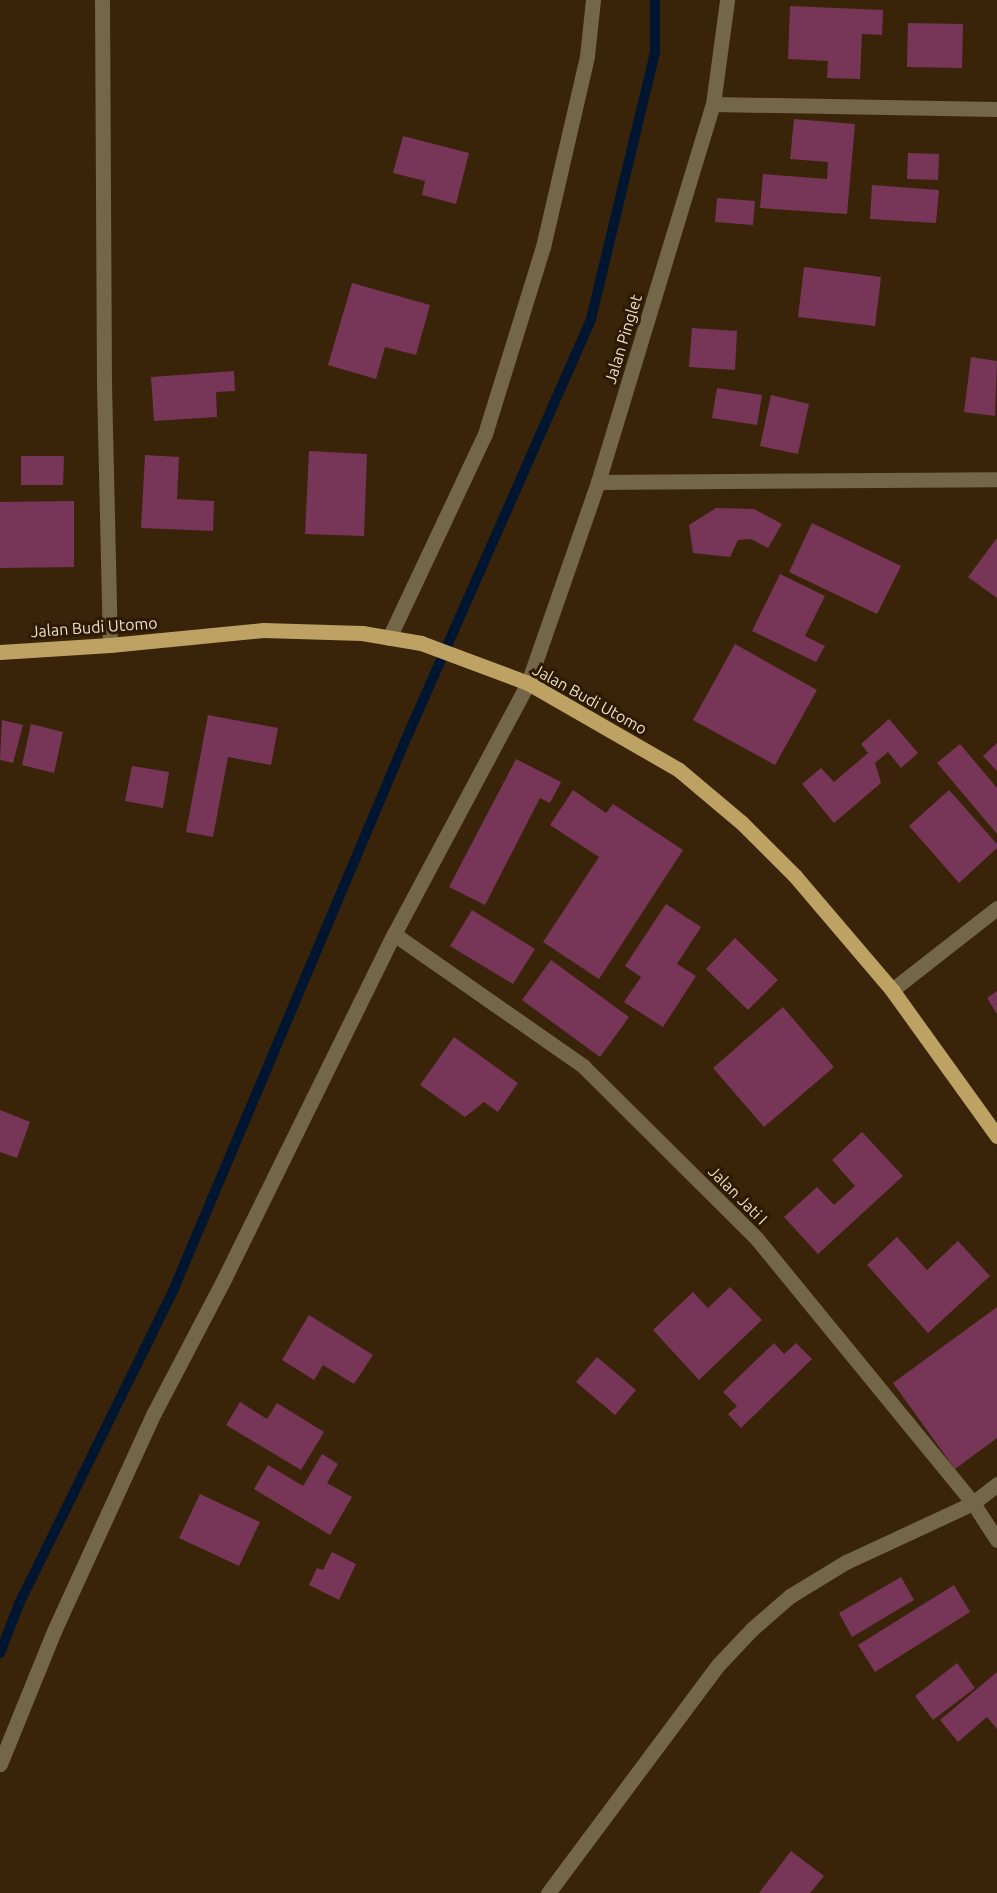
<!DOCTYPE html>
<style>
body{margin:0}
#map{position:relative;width:997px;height:1893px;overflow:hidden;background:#39240a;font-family:Ubuntu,sans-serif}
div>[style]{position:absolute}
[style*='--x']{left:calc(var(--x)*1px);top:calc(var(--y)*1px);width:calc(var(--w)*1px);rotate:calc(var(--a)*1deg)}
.stream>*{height:10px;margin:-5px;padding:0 5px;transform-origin:5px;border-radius:5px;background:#001530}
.building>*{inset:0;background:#773558}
.minor>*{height:15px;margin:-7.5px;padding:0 7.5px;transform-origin:7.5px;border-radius:7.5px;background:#736649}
.primary>*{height:15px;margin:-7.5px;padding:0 7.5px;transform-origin:7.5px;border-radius:7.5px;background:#bea264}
span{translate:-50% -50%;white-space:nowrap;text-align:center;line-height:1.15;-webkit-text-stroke:6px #2e1a02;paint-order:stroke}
.street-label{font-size:16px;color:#eadcce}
</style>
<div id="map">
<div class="stream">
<div style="--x:0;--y:1653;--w:53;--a:-68.8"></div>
<div style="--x:19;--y:1604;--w:349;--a:-63.8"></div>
<div style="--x:173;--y:1291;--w:599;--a:-67.12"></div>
<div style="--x:406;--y:739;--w:459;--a:-66.2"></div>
<div style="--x:591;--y:319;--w:274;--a:-76.5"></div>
<div style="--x:655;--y:53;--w:53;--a:-90"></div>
</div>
<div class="building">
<div style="clip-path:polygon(790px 6px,883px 10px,882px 35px,862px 34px,860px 79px,827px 78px,828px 61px,788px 59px)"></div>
<div style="clip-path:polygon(908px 23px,963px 24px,962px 68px,907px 67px)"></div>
<div style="clip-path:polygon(794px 119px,855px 124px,847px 214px,760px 208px,763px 174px,827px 179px,828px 162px,790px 159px)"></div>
<div style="clip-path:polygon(403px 136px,469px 153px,456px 204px,422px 195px,425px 181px,393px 173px)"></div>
<div style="clip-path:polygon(908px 153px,939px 154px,938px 180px,907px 179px)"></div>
<div style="clip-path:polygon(872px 185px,939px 190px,936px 223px,870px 219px)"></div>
<div style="clip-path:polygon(717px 198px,755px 201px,753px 225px,715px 222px)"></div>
<div style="clip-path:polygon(804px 267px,881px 277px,875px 326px,798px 317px)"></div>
<div style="clip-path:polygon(352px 283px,430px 305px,416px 355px,385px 347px,376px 379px,328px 365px)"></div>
<div style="clip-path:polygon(692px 328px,737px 331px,735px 370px,689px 367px)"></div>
<div style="clip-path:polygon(971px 357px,997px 361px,995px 416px,964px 412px)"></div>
<div style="clip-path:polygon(234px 371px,235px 391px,216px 392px,217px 417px,154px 421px,151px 377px)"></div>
<div style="clip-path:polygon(717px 388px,762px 395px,757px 425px,712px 418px)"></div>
<div style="clip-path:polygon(771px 395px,809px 404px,798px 454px,760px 446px)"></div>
<div style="clip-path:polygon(309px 451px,367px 454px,364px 536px,305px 534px)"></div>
<div style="clip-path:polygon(145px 455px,179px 457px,177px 499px,214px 501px,213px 531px,141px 528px)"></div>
<div style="clip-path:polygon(21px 456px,64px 456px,63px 485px,21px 485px)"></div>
<div style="clip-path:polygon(74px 501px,74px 567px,0 568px,0 502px)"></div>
<div style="clip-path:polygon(716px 508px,754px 509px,782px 524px,768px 548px,751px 539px,738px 540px,730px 557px,693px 553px,689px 525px)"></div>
<div style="clip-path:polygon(812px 523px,901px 566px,877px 614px,789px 572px)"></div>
<div style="clip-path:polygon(997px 538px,997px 598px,968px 577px)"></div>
<div style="clip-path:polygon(780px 574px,825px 596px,805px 636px,825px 646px,816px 662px,752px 631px)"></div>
<div style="clip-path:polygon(735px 644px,817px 690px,775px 765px,693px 720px)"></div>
<div style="clip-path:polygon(208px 715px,278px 728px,271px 765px,228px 757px,213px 837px,186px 832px)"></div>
<div style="clip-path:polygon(889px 719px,918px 753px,901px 768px,888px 752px,875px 763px,881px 783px,834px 823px,802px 784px,821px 768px,834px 782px,868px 753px,861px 744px)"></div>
<div style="clip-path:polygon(2px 720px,23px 725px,13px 763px,0 760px)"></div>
<div style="clip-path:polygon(31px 724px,63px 732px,54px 773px,22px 765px)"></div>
<div style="clip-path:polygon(997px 743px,997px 771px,983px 756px)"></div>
<div style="clip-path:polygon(960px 744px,997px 788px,997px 834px,937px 763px)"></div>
<div style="clip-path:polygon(516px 759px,561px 782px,550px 803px,540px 798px,485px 905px,449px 887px)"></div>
<div style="clip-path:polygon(132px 766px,169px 772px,163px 808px,125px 801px)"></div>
<div style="clip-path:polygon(573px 790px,606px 813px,613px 804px,683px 850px,599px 979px,543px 942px,599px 857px,550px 825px)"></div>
<div style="clip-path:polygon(949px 790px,997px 844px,997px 848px,959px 883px,909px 826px)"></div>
<div style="clip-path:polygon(666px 904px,701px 927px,677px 964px,696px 976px,663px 1027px,624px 1002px,641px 977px,625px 966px)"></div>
<div style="clip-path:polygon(472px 910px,535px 949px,513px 984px,450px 946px)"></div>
<div style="clip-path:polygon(735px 938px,778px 980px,748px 1010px,706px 969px)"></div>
<div style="clip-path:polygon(551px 960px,629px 1017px,600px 1057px,522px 1000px)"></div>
<div style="clip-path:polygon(997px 991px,997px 1014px,987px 998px)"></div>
<div style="clip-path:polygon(783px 1007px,834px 1067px,764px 1127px,713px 1068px)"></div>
<div style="clip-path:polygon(454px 1037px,518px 1083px,498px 1112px,484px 1102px,465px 1117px,420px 1085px)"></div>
<div style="clip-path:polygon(0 1110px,30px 1122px,17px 1158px,0 1152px)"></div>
<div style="clip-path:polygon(862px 1132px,903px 1176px,818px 1254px,784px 1217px,817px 1187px,834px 1205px,855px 1186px,832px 1160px)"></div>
<div style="clip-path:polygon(897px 1237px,927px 1270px,958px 1241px,990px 1276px,928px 1333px,867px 1265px)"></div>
<div style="clip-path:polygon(730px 1287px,762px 1320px,699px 1380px,653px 1330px,693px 1292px,708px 1308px)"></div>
<div style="clip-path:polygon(997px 1307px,997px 1438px,955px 1469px,893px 1383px)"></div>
<div style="clip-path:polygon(309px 1315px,373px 1355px,354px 1384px,323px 1365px,314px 1380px,282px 1360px)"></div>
<div style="clip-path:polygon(774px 1343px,784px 1354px,796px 1343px,812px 1359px,741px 1428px,728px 1414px,737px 1406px,723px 1392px)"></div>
<div style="clip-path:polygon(597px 1357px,636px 1390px,615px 1415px,576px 1382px)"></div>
<div style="clip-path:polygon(240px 1402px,267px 1419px,277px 1403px,324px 1432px,301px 1470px,226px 1425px)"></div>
<div style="clip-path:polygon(322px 1454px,338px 1464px,327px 1483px,352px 1497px,330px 1535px,254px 1489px,268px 1465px,303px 1486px)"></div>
<div style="clip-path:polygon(200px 1494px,260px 1522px,239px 1566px,179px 1538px)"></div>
<div style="clip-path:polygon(332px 1552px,356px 1564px,339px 1600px,309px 1585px,317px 1568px,323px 1570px)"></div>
<div style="clip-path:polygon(901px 1577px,914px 1600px,852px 1637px,839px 1613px)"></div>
<div style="clip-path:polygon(954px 1585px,970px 1612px,875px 1672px,858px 1645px)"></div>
<div style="clip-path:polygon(957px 1663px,975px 1688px,933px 1720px,915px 1696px)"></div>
<div style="clip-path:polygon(997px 1672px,997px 1729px,987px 1717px,958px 1742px,940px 1720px)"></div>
<div style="clip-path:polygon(791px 1851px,824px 1876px,810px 1893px,759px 1893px)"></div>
</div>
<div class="minor">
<div style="--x:102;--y:0;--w:384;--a:89.7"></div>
<div style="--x:104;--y:384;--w:261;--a:88.7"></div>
<div style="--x:713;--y:104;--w:284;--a:1"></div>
<div style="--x:598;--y:482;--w:399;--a:-0.4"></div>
<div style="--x:389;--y:638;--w:225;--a:-64.8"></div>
<div style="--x:485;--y:434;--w:196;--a:-72.8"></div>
<div style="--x:543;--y:247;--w:196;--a:-77"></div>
<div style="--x:587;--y:56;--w:56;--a:-83.9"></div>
<div style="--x:394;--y:934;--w:231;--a:34.9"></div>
<div style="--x:583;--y:1066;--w:245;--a:44.8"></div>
<div style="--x:757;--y:1239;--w:341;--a:50.7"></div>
<div style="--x:973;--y:1503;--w:44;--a:57"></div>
<div style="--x:892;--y:990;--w:133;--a:-38"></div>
<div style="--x:0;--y:1764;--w:144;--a:-67.9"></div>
<div style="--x:54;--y:1631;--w:240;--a:-65.4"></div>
<div style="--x:154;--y:1413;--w:153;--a:-62.4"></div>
<div style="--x:225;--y:1277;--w:382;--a:-63.8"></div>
<div style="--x:394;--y:934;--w:285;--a:-61.9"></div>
<div style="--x:528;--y:683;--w:213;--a:-70.8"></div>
<div style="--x:598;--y:482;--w:395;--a:-73.1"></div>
<div style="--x:713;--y:104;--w:105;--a:-82.3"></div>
<div style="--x:548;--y:1893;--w:284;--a:-53.3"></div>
<div style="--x:718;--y:1665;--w:50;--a:-46.6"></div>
<div style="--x:752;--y:1629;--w:50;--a:-41"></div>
<div style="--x:790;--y:1596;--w:66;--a:-31.3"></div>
<div style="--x:846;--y:1562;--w:140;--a:-24.9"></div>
<div style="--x:973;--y:1503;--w:31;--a:-38"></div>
</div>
<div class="primary">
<div style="--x:0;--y:652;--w:110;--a:-3.6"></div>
<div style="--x:110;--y:645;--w:154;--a:-5.6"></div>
<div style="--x:263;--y:630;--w:99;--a:1.7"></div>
<div style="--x:362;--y:633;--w:60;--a:9.6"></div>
<div style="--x:421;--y:643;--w:114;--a:20.5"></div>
<div style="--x:528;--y:683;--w:174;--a:29.9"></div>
<div style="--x:679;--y:770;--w:82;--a:40.1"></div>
<div style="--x:742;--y:823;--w:75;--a:45"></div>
<div style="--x:795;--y:876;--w:150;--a:49.6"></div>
<div style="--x:892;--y:990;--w:180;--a:54.3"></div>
</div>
<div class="street-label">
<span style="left:623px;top:339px;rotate:-73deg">Jalan Pinglet</span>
<span style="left:94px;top:627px;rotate:-4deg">Jalan Budi Utomo</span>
<span style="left:590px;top:699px;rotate:29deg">Jalan Budi Utomo</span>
<span style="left:738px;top:1195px;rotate:45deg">Jalan Jati I</span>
</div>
</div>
